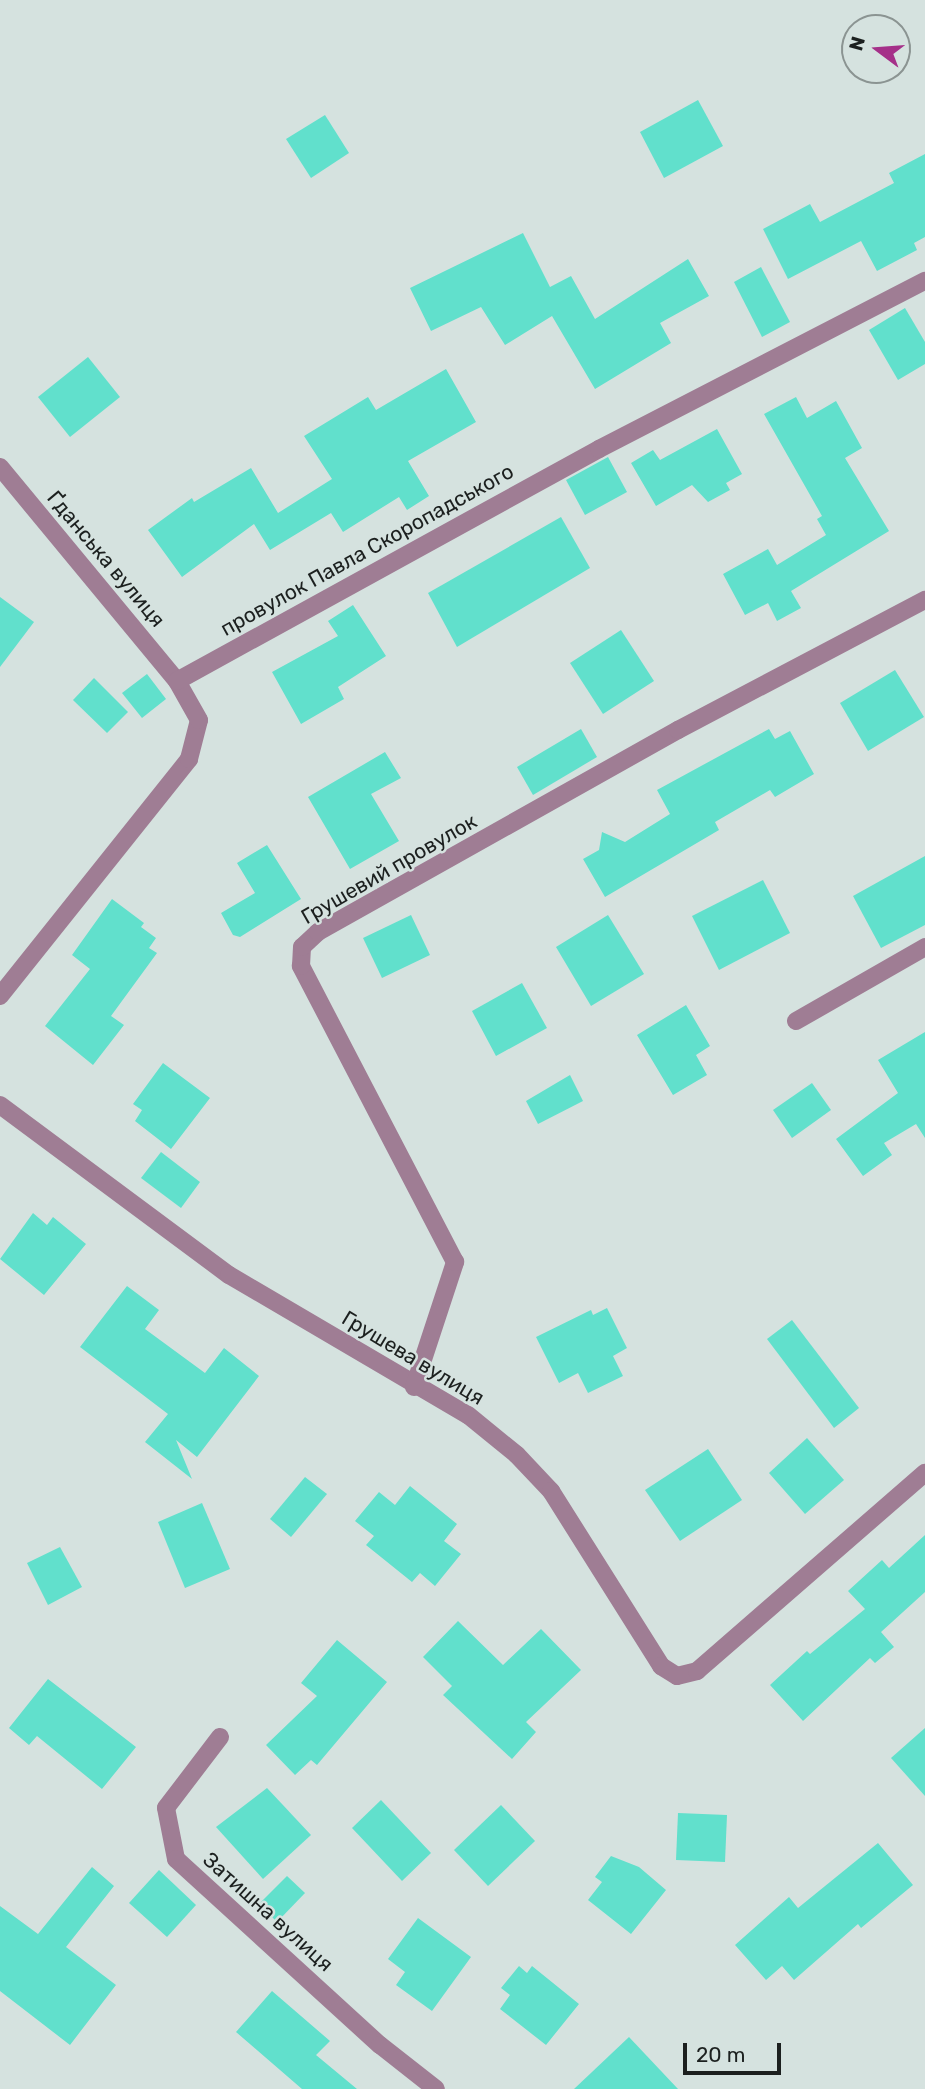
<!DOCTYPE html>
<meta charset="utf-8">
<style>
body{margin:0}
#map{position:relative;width:925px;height:2089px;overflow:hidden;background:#d5e2df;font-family:Rubik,sans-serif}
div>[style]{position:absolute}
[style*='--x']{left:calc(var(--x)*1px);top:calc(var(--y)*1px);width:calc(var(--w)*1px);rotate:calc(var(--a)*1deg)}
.building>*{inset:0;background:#61e0cc}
.street>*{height:18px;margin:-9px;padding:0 9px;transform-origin:9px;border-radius:9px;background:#9f7d94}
span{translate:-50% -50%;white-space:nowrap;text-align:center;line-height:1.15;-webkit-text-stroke:5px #d5e2df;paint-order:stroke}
.street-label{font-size:21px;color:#1c201f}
.north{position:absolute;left:841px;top:14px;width:70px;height:70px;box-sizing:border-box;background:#d5e2df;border:2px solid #8b9492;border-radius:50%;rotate:286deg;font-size:19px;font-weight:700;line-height:28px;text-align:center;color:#1c201f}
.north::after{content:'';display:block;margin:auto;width:24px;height:32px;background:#a53089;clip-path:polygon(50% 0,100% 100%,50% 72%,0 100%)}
.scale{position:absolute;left:683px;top:2043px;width:98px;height:32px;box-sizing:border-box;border:4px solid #1c201f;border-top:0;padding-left:9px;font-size:21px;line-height:24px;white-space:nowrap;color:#1c201f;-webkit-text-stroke:5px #d5e2df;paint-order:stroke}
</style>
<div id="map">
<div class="building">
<div style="clip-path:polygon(698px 100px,723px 146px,664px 178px,640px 132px)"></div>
<div style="clip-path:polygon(325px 115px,349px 153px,311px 178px,286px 139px)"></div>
<div style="clip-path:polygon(925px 154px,925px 237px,914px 243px,917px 250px,877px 271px,861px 241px,788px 279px,763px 229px,810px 204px,820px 222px,894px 183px,889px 173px)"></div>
<div style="clip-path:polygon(523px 233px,550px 287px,571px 276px,595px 319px,688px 259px,709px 296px,660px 323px,671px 343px,595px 389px,552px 316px,505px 345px,481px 307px,431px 331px,410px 288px)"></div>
<div style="clip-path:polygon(761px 267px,790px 322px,762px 337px,734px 282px)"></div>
<div style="clip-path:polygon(905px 308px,925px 342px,925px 364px,898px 380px,869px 330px)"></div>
<div style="clip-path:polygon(88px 357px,120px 397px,70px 437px,38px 397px)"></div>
<div style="clip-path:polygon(446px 369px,476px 422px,408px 461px,429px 496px,407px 510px,399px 497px,343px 532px,331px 513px,270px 550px,254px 524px,182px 577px,148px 530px,192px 498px,194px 502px,251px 468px,278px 513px,332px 479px,304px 436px,368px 397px,376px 410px)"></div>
<div style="clip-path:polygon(796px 397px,807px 418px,836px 401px,862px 448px,845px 458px,889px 531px,791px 591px,801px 608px,777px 621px,768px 603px,745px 615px,723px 574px,768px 549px,777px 565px,826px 535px,817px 519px,822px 516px,764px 414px)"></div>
<div style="clip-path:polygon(717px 429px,742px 474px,726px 483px,730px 490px,708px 502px,692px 485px,656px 506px,631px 463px,653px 450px,660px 460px)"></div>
<div style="clip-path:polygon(608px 457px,627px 492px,585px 515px,566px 480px)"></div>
<div style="clip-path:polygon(561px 517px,590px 568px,457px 647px,428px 593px)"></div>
<div style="clip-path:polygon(0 597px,34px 622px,0 667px)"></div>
<div style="clip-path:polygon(353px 605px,386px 656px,338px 687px,344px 699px,301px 724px,272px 672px,338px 636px,328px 621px)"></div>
<div style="clip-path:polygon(621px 630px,654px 681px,603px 714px,570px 663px)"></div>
<div style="clip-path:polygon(895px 670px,924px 717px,868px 751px,840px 703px)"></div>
<div style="clip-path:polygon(147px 674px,166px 699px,142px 718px,122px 693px)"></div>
<div style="clip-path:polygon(94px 678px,128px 712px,107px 733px,73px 700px)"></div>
<div style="clip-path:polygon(581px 729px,597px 757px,533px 795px,517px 767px)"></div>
<div style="clip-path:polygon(769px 729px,775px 739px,790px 731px,814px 774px,775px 797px,770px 790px,715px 822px,719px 830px,605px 897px,583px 859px,599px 850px,602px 832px,625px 842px,670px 814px,657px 790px)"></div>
<div style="clip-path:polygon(385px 752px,401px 778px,371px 794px,399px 841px,350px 869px,308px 797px)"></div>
<div style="clip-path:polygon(267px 845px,301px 899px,240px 937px,233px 935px,221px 913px,255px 893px,237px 863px)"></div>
<div style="clip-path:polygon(925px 856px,925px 925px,881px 948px,853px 896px)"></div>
<div style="clip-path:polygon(763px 880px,790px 933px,719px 970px,692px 916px)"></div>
<div style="clip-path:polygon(112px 899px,144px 923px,141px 927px,156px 938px,149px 948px,157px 953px,111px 1016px,124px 1025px,93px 1065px,45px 1026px,90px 969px,72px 955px)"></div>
<div style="clip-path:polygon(411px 915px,430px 955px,382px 978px,363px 938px)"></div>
<div style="clip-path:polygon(608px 915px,644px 974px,591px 1006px,556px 947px)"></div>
<div style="clip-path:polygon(522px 983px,547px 1028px,496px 1056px,472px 1011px)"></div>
<div style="clip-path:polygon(686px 1005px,710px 1046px,696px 1055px,707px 1075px,673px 1095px,637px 1035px)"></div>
<div style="clip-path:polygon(925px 1032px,925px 1138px,916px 1124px,884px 1143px,892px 1155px,863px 1176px,836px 1139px,898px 1093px,878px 1060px)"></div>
<div style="clip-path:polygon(163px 1063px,210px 1098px,171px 1149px,135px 1121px,142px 1110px,133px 1104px)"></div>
<div style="clip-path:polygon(570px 1075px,583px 1101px,538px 1124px,526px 1101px)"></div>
<div style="clip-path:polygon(812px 1083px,831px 1110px,792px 1138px,773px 1110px)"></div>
<div style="clip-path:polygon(161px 1152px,200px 1182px,181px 1208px,141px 1178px)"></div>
<div style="clip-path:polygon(33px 1213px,47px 1225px,53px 1217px,86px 1244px,44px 1295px,0 1259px)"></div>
<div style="clip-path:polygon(127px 1286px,159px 1310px,145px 1329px,205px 1373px,224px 1348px,259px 1376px,197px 1457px,176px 1440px,192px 1479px,145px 1442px,168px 1414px,80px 1347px)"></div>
<div style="clip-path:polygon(607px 1308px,627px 1348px,613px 1356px,623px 1376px,588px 1393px,578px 1373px,559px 1383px,536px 1337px,591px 1310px,593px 1315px)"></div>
<div style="clip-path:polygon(792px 1320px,859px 1408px,834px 1428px,767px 1339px)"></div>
<div style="clip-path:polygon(807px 1438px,844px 1480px,805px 1514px,769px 1473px)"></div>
<div style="clip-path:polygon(708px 1449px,742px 1500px,680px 1541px,645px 1490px)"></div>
<div style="clip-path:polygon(305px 1477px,327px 1494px,291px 1537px,270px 1519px)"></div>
<div style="clip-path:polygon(410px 1486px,457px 1524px,444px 1541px,461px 1554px,435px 1586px,420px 1573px,412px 1582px,366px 1545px,374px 1536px,355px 1521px,379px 1492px,395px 1505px)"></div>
<div style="clip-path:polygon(202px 1503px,230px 1569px,185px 1588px,158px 1522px)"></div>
<div style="clip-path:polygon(925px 1535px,925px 1592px,881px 1632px,894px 1647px,875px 1663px,870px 1658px,803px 1721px,770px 1685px,807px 1651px,810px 1654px,865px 1609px,848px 1591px,882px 1560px,889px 1568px)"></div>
<div style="clip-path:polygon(60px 1547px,82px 1587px,48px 1605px,27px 1563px)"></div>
<div style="clip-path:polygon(458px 1621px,503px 1665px,541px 1629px,581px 1670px,526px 1722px,536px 1732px,512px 1759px,443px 1695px,452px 1686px,423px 1657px)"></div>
<div style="clip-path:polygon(337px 1640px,387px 1682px,317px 1765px,311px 1760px,295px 1775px,266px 1745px,317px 1696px,301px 1683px)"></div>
<div style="clip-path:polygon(48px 1679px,136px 1747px,102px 1789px,37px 1736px,29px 1745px,9px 1728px)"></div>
<div style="clip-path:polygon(925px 1728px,925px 1796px,891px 1758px)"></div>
<div style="clip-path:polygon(267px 1788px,311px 1835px,263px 1879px,216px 1827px)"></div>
<div style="clip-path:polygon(381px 1800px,431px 1853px,402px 1881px,352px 1828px)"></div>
<div style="clip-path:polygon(501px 1805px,535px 1841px,488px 1886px,454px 1850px)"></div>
<div style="clip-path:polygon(678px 1813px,727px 1815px,725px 1862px,676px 1860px)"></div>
<div style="clip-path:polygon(878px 1843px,913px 1885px,861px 1928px,858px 1924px,794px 1980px,782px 1966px,766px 1980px,735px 1945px,789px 1897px,798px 1908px)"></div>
<div style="clip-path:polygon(611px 1856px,639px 1867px,666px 1890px,631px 1934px,588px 1900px,602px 1882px,595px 1877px)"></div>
<div style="clip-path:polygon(92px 1867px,114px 1886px,66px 1947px,116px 1985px,70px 2045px,0 1991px,0 1906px,38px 1934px)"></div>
<div style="clip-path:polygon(159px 1870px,196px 1905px,167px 1937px,129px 1903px)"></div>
<div style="clip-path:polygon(287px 1876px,305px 1893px,277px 1922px,259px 1904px)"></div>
<div style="clip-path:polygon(418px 1918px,471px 1957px,432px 2011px,396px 1985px,405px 1972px,388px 1959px)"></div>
<div style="clip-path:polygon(519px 1966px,527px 1973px,532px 1966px,579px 2004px,546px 2045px,500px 2009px,510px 1995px,501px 1988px)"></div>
<div style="clip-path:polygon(272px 1991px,330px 2041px,316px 2055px,357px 2089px,302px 2089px,236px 2032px)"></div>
<div style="clip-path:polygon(629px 2037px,678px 2089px,574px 2089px)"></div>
</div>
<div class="street">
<div style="--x:0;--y:467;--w:278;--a:50.4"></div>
<div style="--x:0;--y:996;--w:303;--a:-51.4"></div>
<div style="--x:189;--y:759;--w:40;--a:-75.6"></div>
<div style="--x:199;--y:720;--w:45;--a:-119.4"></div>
<div style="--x:177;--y:681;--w:482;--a:-28.8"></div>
<div style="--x:599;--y:449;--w:367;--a:-27.3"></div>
<div style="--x:796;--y:1021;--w:149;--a:-29.8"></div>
<div style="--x:0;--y:1105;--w:285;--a:36.6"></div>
<div style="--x:229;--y:1275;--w:277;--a:30.4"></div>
<div style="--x:468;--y:1415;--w:63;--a:39.2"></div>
<div style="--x:517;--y:1455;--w:50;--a:46.6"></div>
<div style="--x:551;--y:1491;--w:207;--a:57.8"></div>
<div style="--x:661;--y:1666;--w:19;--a:32"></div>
<div style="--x:677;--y:1676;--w:21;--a:-14"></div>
<div style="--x:697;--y:1671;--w:302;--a:-41"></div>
<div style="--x:414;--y:1387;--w:132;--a:-71.8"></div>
<div style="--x:455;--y:1262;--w:334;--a:-117.5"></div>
<div style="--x:301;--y:966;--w:19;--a:-87"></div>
<div style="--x:302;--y:947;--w:22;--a:-43"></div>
<div style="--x:318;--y:932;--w:413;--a:-29.3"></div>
<div style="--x:678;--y:730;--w:279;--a:-27.8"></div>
<div style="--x:220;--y:1737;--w:89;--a:127.3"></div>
<div style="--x:166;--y:1808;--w:52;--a:78.9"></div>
<div style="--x:176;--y:1859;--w:276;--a:42.4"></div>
<div style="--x:380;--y:2045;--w:71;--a:38.2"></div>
</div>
<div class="street-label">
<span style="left:367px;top:550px;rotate:-29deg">провулок Павла Скоропадського</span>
<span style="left:106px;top:559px;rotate:50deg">Ґданська вулиця</span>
<span style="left:389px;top:869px;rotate:-30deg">Грушевий провулок</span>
<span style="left:413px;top:1358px;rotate:31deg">Грушева вулиця</span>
<span style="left:268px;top:1912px;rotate:42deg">Затишна вулиця</span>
</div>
<div class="north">N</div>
<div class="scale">20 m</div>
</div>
